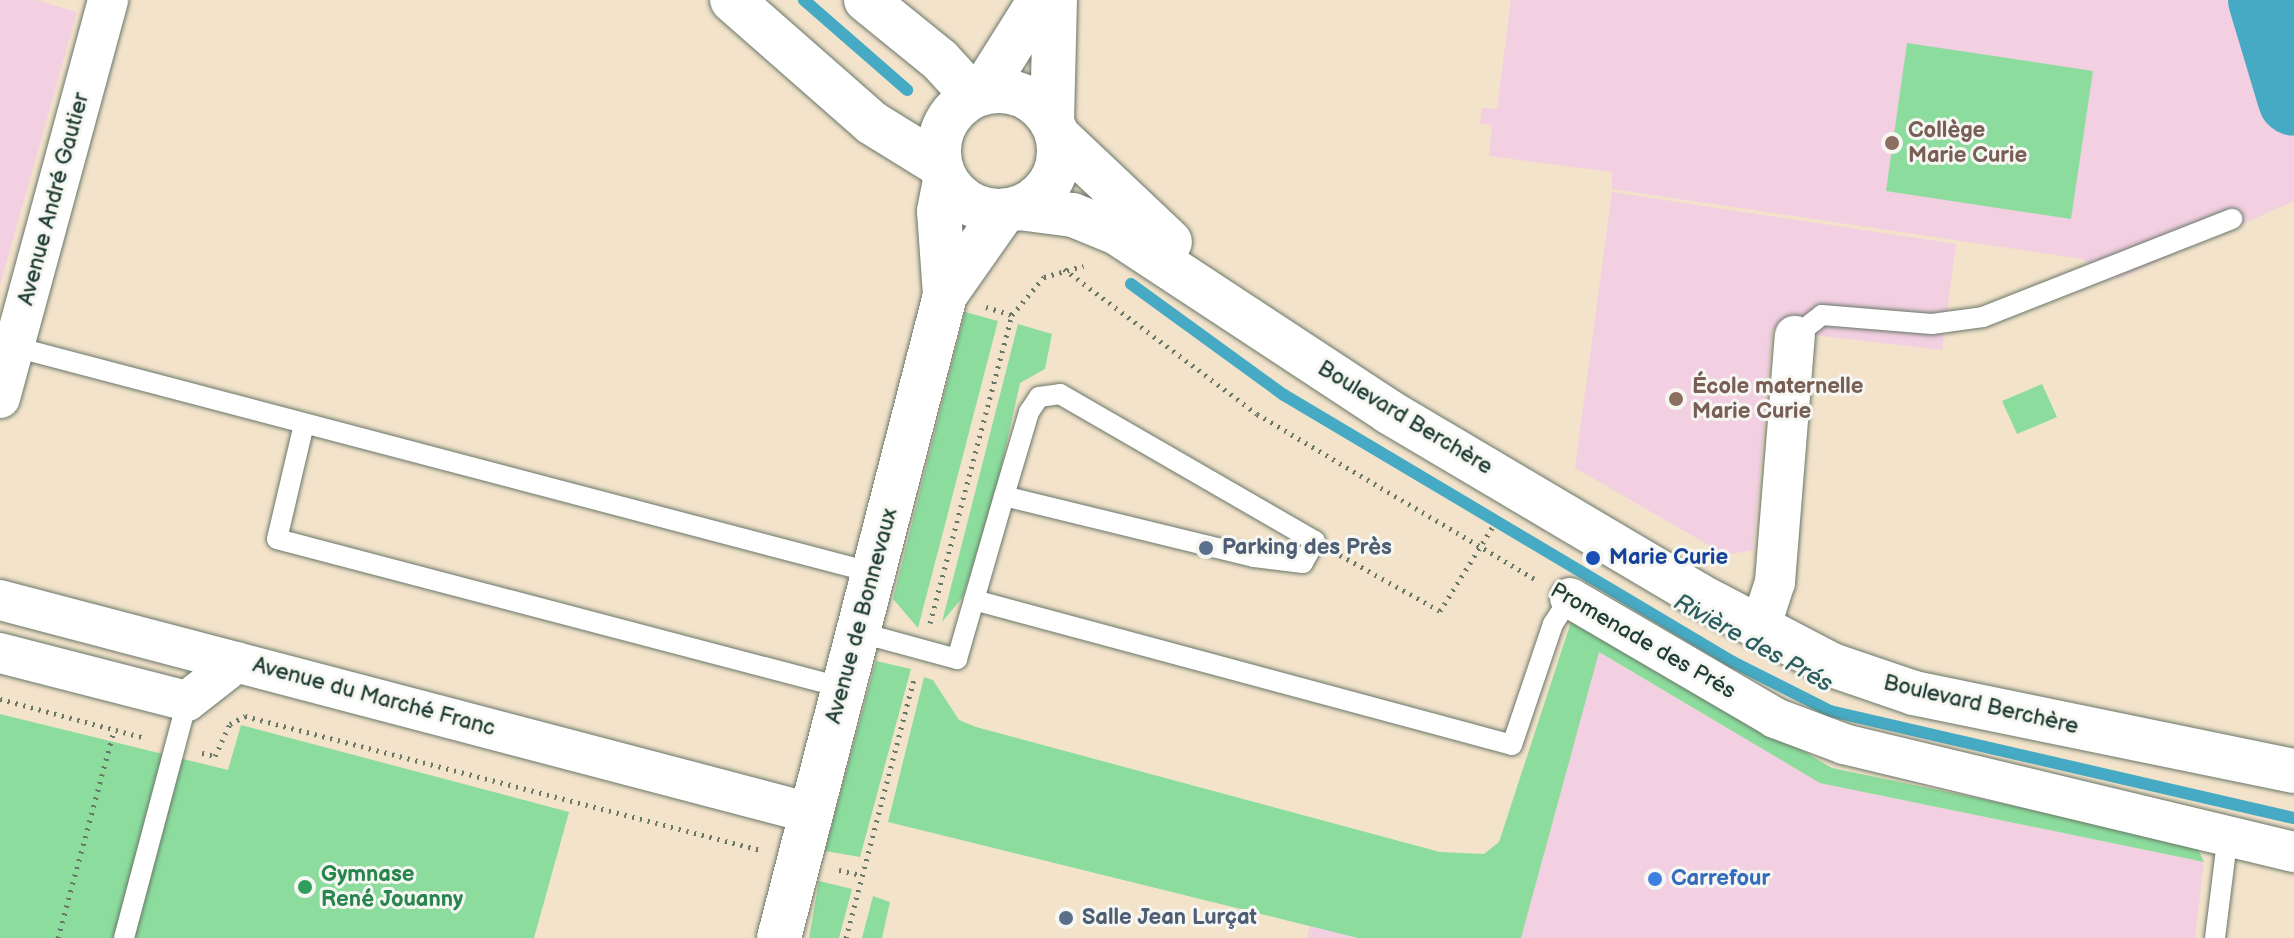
<!DOCTYPE html>
<meta charset="utf-8">
<style>
body{margin:0}
#map{position:relative;width:2294px;height:938px;overflow:hidden;background:#f3e3cb;font-family:"Balsamiq Sans",sans-serif}
div>[style]{position:absolute}
[style*='--x']{left:calc(var(--x)*1px);top:calc(var(--y)*1px);width:calc(var(--w)*1px);rotate:calc(var(--a)*1deg)}
.built>*{inset:0;background:#f2cfe1}
.green>*{inset:0;background:#8cdd9d}
.stream>*{height:12px;margin:-6px;padding:0 6px;transform-origin:6px;border-radius:6px;background:#46aac5}
.river>*{height:72px;margin:-36px;padding:0 36px;transform-origin:36px;border-radius:36px;background:#46aac5}
.path>*{height:5px;margin-top:-2.5px;transform-origin:0;background:repeating-linear-gradient(90deg,#697769 0 2px,transparent 0 8px)}
.roads{filter:drop-shadow(0 0 2px #697769) drop-shadow(0 0 2px #697769)}
.lane>*{height:20px;margin:-10px;padding:0 10px;transform-origin:10px;border-radius:10px;background:#fff}
.street>*{height:40px;margin:-20px;padding:0 20px;transform-origin:20px;border-radius:20px;background:#fff}
.secondary>*{height:44px;margin:-22px;padding:0 22px;transform-origin:22px;border-radius:22px;background:#fff}
.secondary>.ring{margin:-22px;padding:0;box-sizing:content-box;background:none;border:44px solid #fff;border-radius:50%}
.dots>*{width:22px;height:22px;translate:-50% -50%;box-sizing:border-box;border:4px solid #f6f6f2;border-radius:50%}
span{translate:-50% -50%;white-space:nowrap;text-align:center;line-height:1.15;-webkit-text-stroke:6px #f6f6f2;paint-order:stroke}
.education-label{font-size:22px;color:#785e54;font-weight:700}
.left{translate:0 -50%;text-align:left}
.street-label{font-size:22px;color:#1f3d34}
.service-label{font-size:22px;color:#4e5e75;font-weight:700}
.transit-label{font-size:22px;color:#164399;font-weight:700}
.leisure-label{font-size:22px;color:#27864d;font-weight:700}
.shop-label{font-size:22px;color:#366cbe;font-weight:700}
.water-label{font-size:24px;color:#2b5e60;font-style:italic}
</style>
<div id="map">
<div class="built">
<div style="clip-path:polygon(0 0,36px 0,77px 12px,0 285px)"></div>
<div style="clip-path:polygon(1511px 0,2249px 0,2294px 124px,2294px 201px,2118px 279px,2082px 259px,1612px 189px,1612px 172px,1489px 156px,1492px 125px,1480px 124px,1482px 108px,1497px 109px)"></div>
<div style="clip-path:polygon(1612px 192px,1956px 244px,1942px 350px,1772px 330px,1753px 550px,1726px 555px,1575px 468px)"></div>
<div style="clip-path:polygon(1598px 652px,1821px 783px,2204px 862px,2195px 938px,1521px 938px)"></div>
<div style="clip-path:polygon(1310px 925px,1358px 938px,1307px 938px)"></div>
</div>
<div class="green">
<div style="clip-path:polygon(1907px 43px,2093px 71px,2071px 219px,1886px 191px)"></div>
<div style="clip-path:polygon(965px 312px,998px 321px,918px 628px,893px 599px)"></div>
<div style="clip-path:polygon(1018px 324px,1052px 334px,1045px 369px,1020px 383px,996px 491px,963px 597px,942px 622px)"></div>
<div style="clip-path:polygon(2042px 384px,2057px 417px,2017px 434px,2002px 401px)"></div>
<div style="clip-path:polygon(1573px 616px,1832px 768px,2121px 828px,2198px 849px,2204px 862px,1820px 783px,1599px 652px,1521px 938px,1358px 938px,888px 822px,924px 677px,933px 680px,959px 720px,976px 727px,1440px 852px,1484px 854px,1499px 842px)"></div>
<div style="clip-path:polygon(876px 661px,911px 669px,860px 857px,825px 851px)"></div>
<div style="clip-path:polygon(0 714px,228px 770px,241px 725px,569px 812px,534px 938px,0 938px)"></div>
<div style="clip-path:polygon(819px 881px,852px 889px,839px 938px,809px 938px)"></div>
<div style="clip-path:polygon(873px 896px,890px 902px,882px 938px,862px 938px)"></div>
</div>
<div class="stream">
<div style="--x:804;--y:0;--w:137;--a:41.1"></div>
<div style="--x:1131;--y:284;--w:189;--a:36"></div>
<div style="--x:1284;--y:395;--w:522;--a:30.74"></div>
<div style="--x:1733;--y:662;--w:109;--a:26.8"></div>
<div style="--x:1830;--y:711;--w:476;--a:13"></div>
</div>
<div class="river">
<div style="--x:2264;--y:0;--w:104;--a:73.3"></div>
</div>
<div class="path">
<div style="--x:1064;--y:269;--w:241;--a:36.9"></div>
<div style="--x:1257;--y:414;--w:326;--a:30.7"></div>
<div style="--x:986;--y:307;--w:27;--a:17"></div>
<div style="--x:1012;--y:315;--w:50;--a:-49.9"></div>
<div style="--x:1044;--y:277;--w:41;--a:-15.8"></div>
<div style="--x:1340;--y:555;--w:115;--a:29.2"></div>
<div style="--x:1440;--y:611;--w:104;--a:-58"></div>
<div style="--x:930;--y:623;--w:319;--a:-75.1"></div>
<div style="--x:0;--y:699;--w:151;--a:15"></div>
<div style="--x:202;--y:753;--w:13;--a:13"></div>
<div style="--x:215;--y:756;--w:35;--a:-65"></div>
<div style="--x:230;--y:724;--w:17;--a:-28"></div>
<div style="--x:245;--y:716;--w:532;--a:14.58"></div>
<div style="--x:839;--y:870;--w:23;--a:13"></div>
<div style="--x:58;--y:938;--w:215;--a:-74.9"></div>
<div style="--x:846;--y:938;--w:268;--a:-75.3"></div>
</div>
<div class="roads">
<div class="lane">
<div style="--x:1795;--y:336;--w:34;--a:-38"></div>
<div style="--x:1822;--y:315;--w:110;--a:4.7"></div>
<div style="--x:1932;--y:324;--w:51;--a:-7.8"></div>
<div style="--x:1983;--y:317;--w:268;--a:-21.5"></div>
<div style="--x:15;--y:347;--w:888;--a:14.74"></div>
<div style="--x:304;--y:424;--w:118;--a:103.2"></div>
<div style="--x:277;--y:539;--w:586;--a:14.72"></div>
<div style="--x:974;--y:600;--w:557;--a:15.08"></div>
<div style="--x:1512;--y:745;--w:128;--a:-71.3"></div>
<div style="--x:1553;--y:624;--w:31;--a:-57"></div>
<div style="--x:858;--y:632;--w:103;--a:15.3"></div>
<div style="--x:957;--y:659;--w:61;--a:-73.9"></div>
<div style="--x:974;--y:600;--w:108;--a:-73.9"></div>
<div style="--x:1004;--y:496;--w:88;--a:-73.4"></div>
<div style="--x:1029;--y:412;--w:18;--a:-56"></div>
<div style="--x:1039;--y:397;--w:21;--a:-8"></div>
<div style="--x:1060;--y:394;--w:294;--a:30"></div>
<div style="--x:1315;--y:541;--w:25;--a:119"></div>
<div style="--x:1303;--y:563;--w:49;--a:-173"></div>
<div style="--x:1254;--y:557;--w:257;--a:-166.3"></div>
<div style="--x:124;--y:938;--w:245;--a:-75.1"></div>
<div style="--x:2215;--y:938;--w:105;--a:-82.9"></div>
</div>
<div class="street">
<div style="--x:0;--y:398;--w:412;--a:-74.8"></div>
<div style="--x:1570;--y:598;--w:238;--a:30.3"></div>
<div style="--x:1775;--y:718;--w:74;--a:20.6"></div>
<div style="--x:1844;--y:744;--w:463;--a:13.5"></div>
<div style="--x:0;--y:600;--w:838;--a:14.73"></div>
<div style="--x:1760;--y:628;--w:48;--a:-71.9"></div>
<div style="--x:1775;--y:582;--w:247;--a:-85.4"></div>
<div style="--x:0;--y:653;--w:193;--a:14.4"></div>
<div style="--x:187;--y:701;--w:63;--a:-38"></div>
</div>
<div class="secondary">
<div style="--x:732;--y:0;--w:186;--a:41.3"></div>
<div style="--x:872;--y:123;--w:80;--a:31.7"></div>
<div style="--x:866;--y:0;--w:95;--a:39"></div>
<div style="--x:940;--y:60;--w:49;--a:47.5"></div>
<div class="ring" style="left:939px;top:91px;width:76px;height:76px"></div>
<div style="--x:982;--y:92;--w:109;--a:-57.8"></div>
<div style="--x:1052;--y:121;--w:121;--a:-88.6"></div>
<div style="--x:1058;--y:136;--w:154;--a:43.4"></div>
<div style="--x:1019;--y:208;--w:54;--a:7.4"></div>
<div style="--x:1073;--y:215;--w:48;--a:22.2"></div>
<div style="--x:1117;--y:233;--w:326;--a:33.3"></div>
<div style="--x:1389;--y:412;--w:359;--a:30.6"></div>
<div style="--x:1698;--y:595;--w:151;--a:27.6"></div>
<div style="--x:1832;--y:665;--w:87;--a:18.9"></div>
<div style="--x:1914;--y:693;--w:388;--a:11.6"></div>
<div style="--x:945;--y:295;--w:103;--a:-54.9"></div>
<div style="--x:779;--y:938;--w:664;--a:-75.52"></div>
<div style="--x:945;--y:295;--w:84;--a:-94.1"></div>
<div style="--x:939;--y:211;--w:33;--a:-79"></div>
</div>
</div>
<div class="dots">
<div style="left:1892px;top:143px;background:#8d6e63"></div>
<div style="left:1676px;top:399px;background:#8d6e63"></div>
<div style="left:1206px;top:548px;background:#5c6f8a"></div>
<div style="left:1593px;top:558px;background:#1a4fb4"></div>
<div style="left:1655px;top:879px;background:#3f7fe0"></div>
<div style="left:305px;top:887px;background:#2e9e5b"></div>
<div style="left:1066px;top:918px;background:#5c6f8a"></div>
</div>
<div class="education-label">
<span class="left" style="left:1908px;top:143px">Collège<br>Marie Curie</span>
<span class="left" style="left:1692px;top:399px">École maternelle<br>Marie Curie</span>
</div>
<div class="street-label">
<span style="left:54px;top:199px;rotate:-75deg">Avenue André Gautier</span>
<span style="left:1405px;top:418px;rotate:31deg">Boulevard Berchère</span>
<span style="left:862px;top:616px;rotate:-75deg">Avenue de Bonnevaux</span>
<span style="left:1643px;top:641px;rotate:30deg">Promenade des Prés</span>
<span style="left:374px;top:697px;rotate:15deg">Avenue du Marché Franc</span>
<span style="left:1981px;top:705px;rotate:13deg">Boulevard Berchère</span>
</div>
<div class="service-label">
<span class="left" style="left:1222px;top:548px">Parking des Près</span>
<span class="left" style="left:1082px;top:918px">Salle Jean Lurçat</span>
</div>
<div class="transit-label">
<span class="left" style="left:1609px;top:558px">Marie Curie</span>
</div>
<div class="leisure-label">
<span class="left" style="left:321px;top:887px">Gymnase<br>René Jouanny</span>
</div>
<div class="shop-label">
<span class="left" style="left:1671px;top:879px">Carrefour</span>
</div>
<div class="water-label">
<span style="left:1753px;top:643px;rotate:29deg">Rivière des Prés</span>
</div>
</div>
